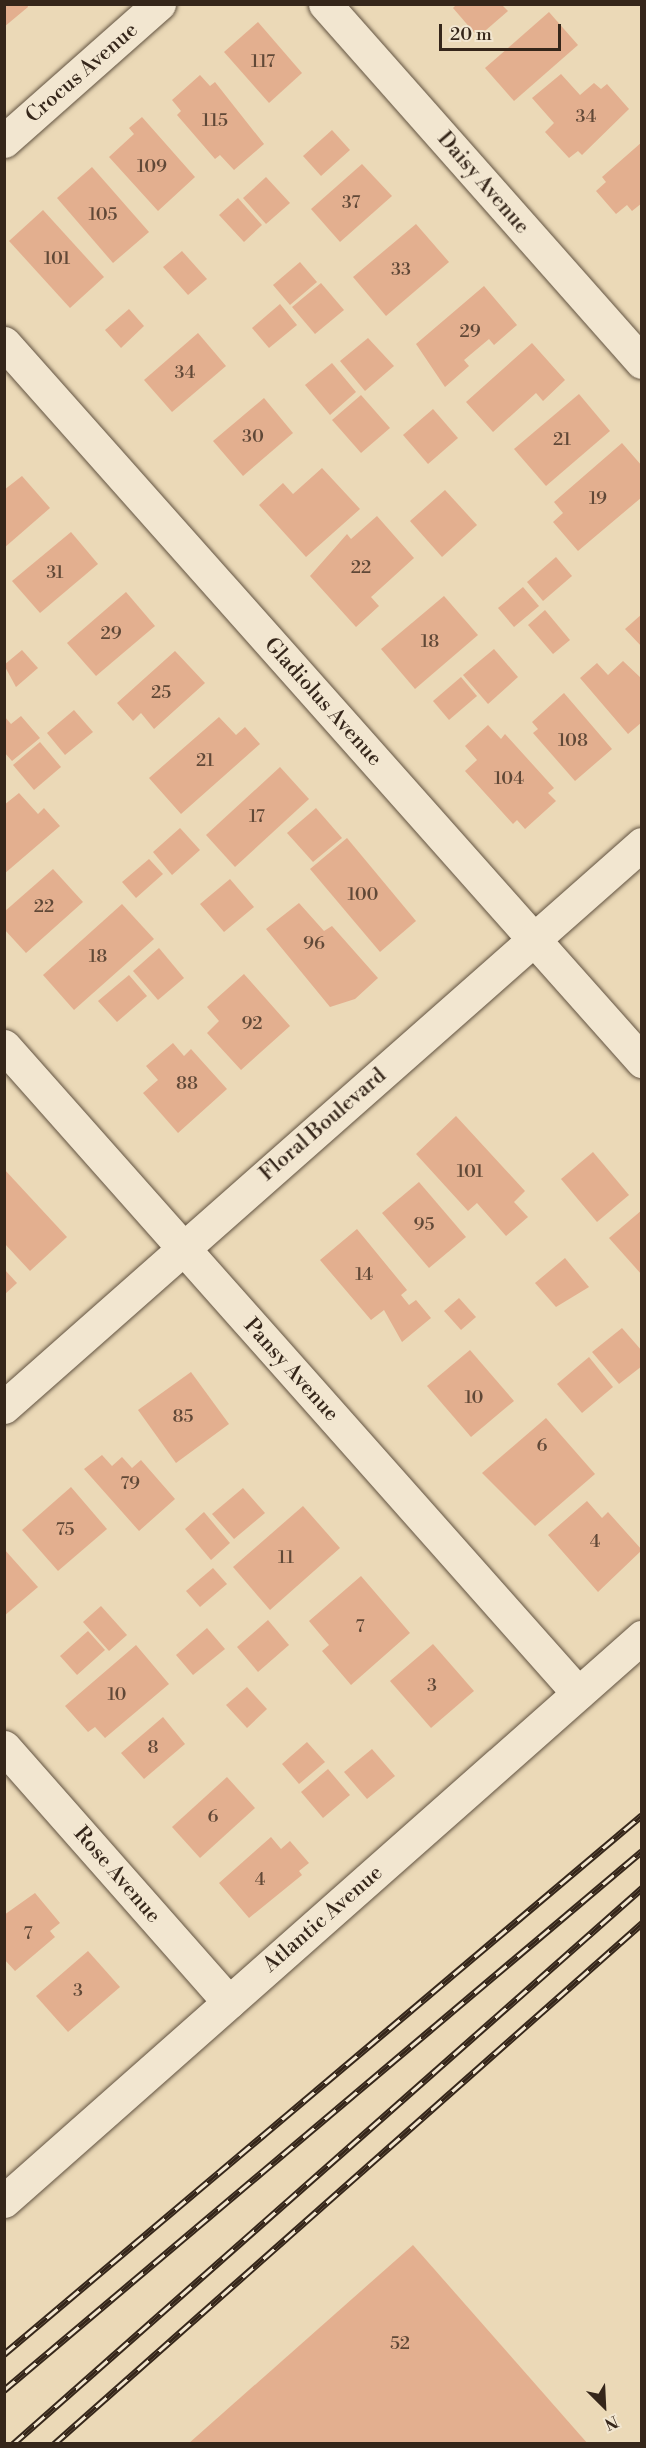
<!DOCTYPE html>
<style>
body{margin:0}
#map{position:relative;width:646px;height:2448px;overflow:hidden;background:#ebd9b7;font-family:"Libre Bodoni",serif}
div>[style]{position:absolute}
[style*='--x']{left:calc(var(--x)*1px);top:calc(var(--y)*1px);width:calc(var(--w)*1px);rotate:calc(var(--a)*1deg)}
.building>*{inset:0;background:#e3af8f}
.roads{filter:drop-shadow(0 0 2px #625341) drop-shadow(0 0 2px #625341)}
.minor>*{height:33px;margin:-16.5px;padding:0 16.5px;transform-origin:16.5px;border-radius:16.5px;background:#f2e6d0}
.rail>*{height:7px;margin-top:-3.5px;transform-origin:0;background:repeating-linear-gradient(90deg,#f2e6d0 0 14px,#35261a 0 28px);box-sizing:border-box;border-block:2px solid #35261a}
span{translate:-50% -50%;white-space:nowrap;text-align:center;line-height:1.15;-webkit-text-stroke:4.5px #f2e6d0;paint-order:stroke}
.number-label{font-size:18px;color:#604837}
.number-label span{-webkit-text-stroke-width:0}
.street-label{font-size:21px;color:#35261a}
.frame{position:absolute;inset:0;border:6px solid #35261a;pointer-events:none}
.north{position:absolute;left:574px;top:2376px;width:60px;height:60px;-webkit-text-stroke:4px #f2e6d0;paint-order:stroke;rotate:156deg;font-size:16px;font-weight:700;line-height:24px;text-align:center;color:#35261a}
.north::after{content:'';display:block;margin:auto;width:21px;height:27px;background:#35261a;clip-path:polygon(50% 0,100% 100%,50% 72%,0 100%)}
.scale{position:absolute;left:439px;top:24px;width:122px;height:27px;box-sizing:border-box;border:3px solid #35261a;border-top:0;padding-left:8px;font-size:18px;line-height:21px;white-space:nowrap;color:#35261a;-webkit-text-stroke:4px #f2e6d0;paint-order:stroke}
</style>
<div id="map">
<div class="building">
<div style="clip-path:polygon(4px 4px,27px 4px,28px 7px,4px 27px)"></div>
<div style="clip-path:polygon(457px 4px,501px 4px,508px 11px,478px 37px,453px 8px)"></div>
<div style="clip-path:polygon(549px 12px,578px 45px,514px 101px,485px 68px)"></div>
<div style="clip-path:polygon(258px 22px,302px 73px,269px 103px,224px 52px)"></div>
<div style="clip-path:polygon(561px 74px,580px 95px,594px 83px,601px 89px,607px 84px,629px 109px,582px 155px,578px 151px,569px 158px,545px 132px,554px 123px,532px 98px)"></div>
<div style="clip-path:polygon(200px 75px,210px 86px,215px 82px,264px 144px,234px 170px,220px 155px,215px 159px,177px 115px,181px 111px,172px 100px)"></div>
<div style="clip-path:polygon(142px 117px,195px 177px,158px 211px,109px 157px,134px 134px,129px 128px)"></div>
<div style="clip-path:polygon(332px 130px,350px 150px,321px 176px,303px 156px)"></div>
<div style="clip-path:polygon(642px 142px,642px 203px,632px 211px,627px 205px,616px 214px,596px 191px,606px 182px,602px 177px)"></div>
<div style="clip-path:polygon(362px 164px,392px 196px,340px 242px,311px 209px)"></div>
<div style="clip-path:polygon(92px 167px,149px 232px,113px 263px,57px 198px)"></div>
<div style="clip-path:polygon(266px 177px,290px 203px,266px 224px,243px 198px)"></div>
<div style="clip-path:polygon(238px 198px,262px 225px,244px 242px,219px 215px)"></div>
<div style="clip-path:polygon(43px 210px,104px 277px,70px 308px,9px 241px)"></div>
<div style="clip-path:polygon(416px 224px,449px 262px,386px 316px,353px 277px)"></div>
<div style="clip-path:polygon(182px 251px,207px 279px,188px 295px,163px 267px)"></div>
<div style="clip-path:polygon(300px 262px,317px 282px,290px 305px,273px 285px)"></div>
<div style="clip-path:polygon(321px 283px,344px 310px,315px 334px,292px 307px)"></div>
<div style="clip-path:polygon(484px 286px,517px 325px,494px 345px,489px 339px,464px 360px,469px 366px,445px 387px,416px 344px)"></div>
<div style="clip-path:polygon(280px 304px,297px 325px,269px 348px,252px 328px)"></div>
<div style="clip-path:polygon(129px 309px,144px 326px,121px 348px,105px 330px)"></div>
<div style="clip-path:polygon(198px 333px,226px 366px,172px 412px,144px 380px)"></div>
<div style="clip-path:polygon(368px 338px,394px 366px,365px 391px,340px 361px)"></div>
<div style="clip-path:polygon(532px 343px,565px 380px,543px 401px,536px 393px,493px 432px,466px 402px)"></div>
<div style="clip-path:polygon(332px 363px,356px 392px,330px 415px,305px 385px)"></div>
<div style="clip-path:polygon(579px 394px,610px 431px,546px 486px,514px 449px)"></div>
<div style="clip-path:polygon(361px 395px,390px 428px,361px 453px,332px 420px)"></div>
<div style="clip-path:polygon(264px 398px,293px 433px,243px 476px,213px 441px)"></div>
<div style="clip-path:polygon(433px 409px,458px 438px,428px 464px,403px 435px)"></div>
<div style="clip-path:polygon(622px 443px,642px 466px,642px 497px,578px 551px,553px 522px,563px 513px,554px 502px)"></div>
<div style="clip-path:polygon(322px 468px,360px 509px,306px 557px,259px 505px,283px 483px,293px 494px)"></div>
<div style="clip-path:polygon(22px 476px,50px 508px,4px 548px,4px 490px)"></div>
<div style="clip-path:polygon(445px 490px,477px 525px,442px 557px,410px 521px)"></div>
<div style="clip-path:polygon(377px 516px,414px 558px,371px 597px,379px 606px,356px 627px,310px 576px,347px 534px,351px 539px)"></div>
<div style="clip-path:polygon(71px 532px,98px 564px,40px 613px,12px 581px)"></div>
<div style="clip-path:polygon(556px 557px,572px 576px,543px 601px,527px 582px)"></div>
<div style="clip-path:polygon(523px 587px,539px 606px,514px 627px,498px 608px)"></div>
<div style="clip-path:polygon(126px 592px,155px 626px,96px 676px,67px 643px)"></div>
<div style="clip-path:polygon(444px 596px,478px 635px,415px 689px,381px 649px)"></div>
<div style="clip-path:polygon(545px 610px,570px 640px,553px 654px,528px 625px)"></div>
<div style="clip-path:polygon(642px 614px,642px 647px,625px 629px)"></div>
<div style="clip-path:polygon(494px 649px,518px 677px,488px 704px,463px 675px)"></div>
<div style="clip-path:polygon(22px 650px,38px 668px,16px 687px,4px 665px)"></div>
<div style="clip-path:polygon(175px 651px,205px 683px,154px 729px,141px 713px,133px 721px,117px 703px)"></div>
<div style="clip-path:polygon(623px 661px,642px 679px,642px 722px,628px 734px,580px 678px,597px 663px,608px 675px)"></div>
<div style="clip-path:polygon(461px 677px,477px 696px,449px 720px,433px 701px)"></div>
<div style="clip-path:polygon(564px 693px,612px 749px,575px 781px,533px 733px,538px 729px,532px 722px)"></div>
<div style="clip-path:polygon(74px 710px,93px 732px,65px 755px,47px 733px)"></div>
<div style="clip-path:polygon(4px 716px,11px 724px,21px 716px,40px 738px,12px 761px,4px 752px)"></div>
<div style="clip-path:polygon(219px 717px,236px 735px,245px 727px,260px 744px,181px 814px,149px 778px)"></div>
<div style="clip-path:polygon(488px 725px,501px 739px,505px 734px,554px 788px,548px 793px,556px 801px,525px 829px,517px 820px,513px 824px,465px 771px,477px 760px,465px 746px)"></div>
<div style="clip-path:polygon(40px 742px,61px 767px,34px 790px,13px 765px)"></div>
<div style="clip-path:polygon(280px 767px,309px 799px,235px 867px,206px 835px)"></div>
<div style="clip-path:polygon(19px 793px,38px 814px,44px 808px,60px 826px,4px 874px,4px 805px)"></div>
<div style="clip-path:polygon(316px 808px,342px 838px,313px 862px,287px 833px)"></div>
<div style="clip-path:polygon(180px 828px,200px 850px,172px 875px,153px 852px)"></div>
<div style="clip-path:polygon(347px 838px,416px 921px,380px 952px,310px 869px)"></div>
<div style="clip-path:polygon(149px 859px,163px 874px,136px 898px,122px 882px)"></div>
<div style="clip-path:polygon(53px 869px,83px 902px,26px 953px,4px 929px,4px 912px)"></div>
<div style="clip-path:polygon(230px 879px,254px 907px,224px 932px,200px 904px)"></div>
<div style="clip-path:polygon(299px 903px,324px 931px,332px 926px,378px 978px,355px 999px,330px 1007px,266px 929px)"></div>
<div style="clip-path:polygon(122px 904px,154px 939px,74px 1010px,43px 975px)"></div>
<div style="clip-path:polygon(159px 948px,184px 978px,158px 1000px,133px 971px)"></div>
<div style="clip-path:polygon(244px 974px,290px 1026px,241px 1070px,207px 1033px,219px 1021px,207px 1007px)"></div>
<div style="clip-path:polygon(129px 975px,147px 996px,117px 1022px,98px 1001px)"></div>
<div style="clip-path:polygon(173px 1043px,184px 1056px,191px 1049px,227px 1089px,178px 1133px,143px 1093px,158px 1080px,146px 1066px)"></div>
<div style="clip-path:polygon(456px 1116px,525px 1191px,514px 1202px,528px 1217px,506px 1236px,477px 1203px,468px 1211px,416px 1154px)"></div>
<div style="clip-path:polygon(593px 1152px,629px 1195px,597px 1222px,561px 1179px)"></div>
<div style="clip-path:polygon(4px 1169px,67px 1237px,30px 1271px,4px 1243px)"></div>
<div style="clip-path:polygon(419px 1182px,466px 1237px,429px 1268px,382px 1213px)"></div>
<div style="clip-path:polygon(642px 1210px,642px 1275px,609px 1238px)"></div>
<div style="clip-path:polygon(357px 1229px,407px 1290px,401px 1295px,409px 1305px,416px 1300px,431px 1318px,402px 1342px,384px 1310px,371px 1320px,320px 1260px)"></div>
<div style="clip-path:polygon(565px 1258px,589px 1287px,556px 1307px,535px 1283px)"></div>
<div style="clip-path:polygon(4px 1269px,17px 1283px,4px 1295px)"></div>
<div style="clip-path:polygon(459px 1298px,476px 1317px,461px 1330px,444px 1311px)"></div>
<div style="clip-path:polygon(622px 1328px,642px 1351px,642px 1366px,619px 1384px,592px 1352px)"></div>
<div style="clip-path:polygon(470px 1350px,514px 1401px,471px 1437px,427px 1386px)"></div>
<div style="clip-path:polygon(589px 1357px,613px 1387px,582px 1413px,557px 1384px)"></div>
<div style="clip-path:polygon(191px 1372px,229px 1424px,176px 1463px,138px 1410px)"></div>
<div style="clip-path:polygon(546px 1418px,595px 1474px,535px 1526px,482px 1473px)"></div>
<div style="clip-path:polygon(102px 1455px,112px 1466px,122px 1457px,132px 1468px,141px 1460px,175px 1499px,139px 1531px,84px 1469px)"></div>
<div style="clip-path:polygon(71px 1487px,107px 1529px,58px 1571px,22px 1530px)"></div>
<div style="clip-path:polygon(243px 1488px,265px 1513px,234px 1539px,212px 1514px)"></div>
<div style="clip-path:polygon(587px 1501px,602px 1518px,608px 1512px,642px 1550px,598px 1592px,548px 1535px)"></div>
<div style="clip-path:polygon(303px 1506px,340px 1548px,270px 1610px,233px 1567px)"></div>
<div style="clip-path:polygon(204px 1512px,230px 1543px,211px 1560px,185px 1529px)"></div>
<div style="clip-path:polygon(4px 1549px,38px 1587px,4px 1616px)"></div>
<div style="clip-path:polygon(213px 1568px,227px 1584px,200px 1607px,186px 1591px)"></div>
<div style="clip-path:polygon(361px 1576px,410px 1633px,351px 1685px,322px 1651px,329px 1645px,309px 1621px)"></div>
<div style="clip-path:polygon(101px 1606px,127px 1635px,109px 1651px,83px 1622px)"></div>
<div style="clip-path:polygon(268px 1620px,289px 1645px,258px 1672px,237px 1647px)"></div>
<div style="clip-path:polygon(207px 1628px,225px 1649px,193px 1675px,176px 1655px)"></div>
<div style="clip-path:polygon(88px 1631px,105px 1650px,77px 1675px,60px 1656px)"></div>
<div style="clip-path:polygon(433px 1644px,474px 1691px,431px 1728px,390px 1681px)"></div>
<div style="clip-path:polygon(136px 1645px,169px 1684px,105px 1738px,95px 1727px,88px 1732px,65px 1706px)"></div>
<div style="clip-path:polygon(247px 1687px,267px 1709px,247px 1728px,226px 1705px)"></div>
<div style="clip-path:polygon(163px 1717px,185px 1744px,144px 1779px,121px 1753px)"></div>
<div style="clip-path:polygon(307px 1742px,325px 1762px,299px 1784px,282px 1764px)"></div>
<div style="clip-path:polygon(372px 1749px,395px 1776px,367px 1799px,344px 1772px)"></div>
<div style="clip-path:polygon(328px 1769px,350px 1795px,323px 1818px,301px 1792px)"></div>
<div style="clip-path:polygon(227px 1777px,255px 1808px,200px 1858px,172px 1827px)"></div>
<div style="clip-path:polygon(271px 1837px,281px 1849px,290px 1841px,309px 1863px,299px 1871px,302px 1875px,249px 1918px,219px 1883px)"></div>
<div style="clip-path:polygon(35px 1893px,60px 1923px,50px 1931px,55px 1937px,15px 1971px,4px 1959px,4px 1915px)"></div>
<div style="clip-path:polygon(88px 1951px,120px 1987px,68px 2032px,36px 1996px)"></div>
<div style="clip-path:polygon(413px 2245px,588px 2444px,188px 2444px)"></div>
</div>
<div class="roads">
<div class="minor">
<div style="--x:325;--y:4;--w:478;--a:48.5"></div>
<div style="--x:4;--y:141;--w:207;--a:-41.5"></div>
<div style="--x:4;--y:343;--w:961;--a:48.38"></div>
<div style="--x:4;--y:1046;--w:865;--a:48.42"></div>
<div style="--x:4;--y:1407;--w:851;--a:-41.43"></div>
<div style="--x:4;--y:1747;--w:340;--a:48.6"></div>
<div style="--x:4;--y:2201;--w:852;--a:-41.48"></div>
</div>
</div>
<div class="rail">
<div style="--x:4;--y:2354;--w:835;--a:-40.19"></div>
<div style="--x:4;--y:2390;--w:835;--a:-40.19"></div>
<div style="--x:13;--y:2444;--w:840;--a:-41.47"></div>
<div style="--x:54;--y:2444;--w:786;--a:-41.54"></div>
</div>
<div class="number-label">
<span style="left:263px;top:62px">117</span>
<span style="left:586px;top:117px">34</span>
<span style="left:215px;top:121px">115</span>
<span style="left:152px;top:167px">109</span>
<span style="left:351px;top:203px">37</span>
<span style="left:103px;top:215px">105</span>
<span style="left:57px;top:259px">101</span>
<span style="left:401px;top:270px">33</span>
<span style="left:470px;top:332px">29</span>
<span style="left:185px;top:373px">34</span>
<span style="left:253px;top:437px">30</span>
<span style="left:562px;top:440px">21</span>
<span style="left:598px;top:499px">19</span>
<span style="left:361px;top:568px">22</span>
<span style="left:55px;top:573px">31</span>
<span style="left:111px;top:634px">29</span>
<span style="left:430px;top:642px">18</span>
<span style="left:161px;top:693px">25</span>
<span style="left:573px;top:741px">108</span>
<span style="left:205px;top:761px">21</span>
<span style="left:509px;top:779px">104</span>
<span style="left:257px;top:817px">17</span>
<span style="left:363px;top:895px">100</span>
<span style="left:44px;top:907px">22</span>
<span style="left:314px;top:944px">96</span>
<span style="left:98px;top:957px">18</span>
<span style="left:252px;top:1024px">92</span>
<span style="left:187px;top:1084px">88</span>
<span style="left:470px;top:1172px">101</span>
<span style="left:424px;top:1225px">95</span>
<span style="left:364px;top:1275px">14</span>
<span style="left:474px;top:1398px">10</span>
<span style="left:183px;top:1417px">85</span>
<span style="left:542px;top:1446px">6</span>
<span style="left:130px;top:1484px">79</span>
<span style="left:65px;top:1530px">75</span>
<span style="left:595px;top:1542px">4</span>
<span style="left:286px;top:1558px">11</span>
<span style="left:360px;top:1627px">7</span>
<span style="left:432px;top:1686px">3</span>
<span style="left:117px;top:1695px">10</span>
<span style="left:153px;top:1748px">8</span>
<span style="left:213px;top:1817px">6</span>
<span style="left:260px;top:1880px">4</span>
<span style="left:28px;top:1934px">7</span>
<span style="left:78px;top:1991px">3</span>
<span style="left:400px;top:2344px">52</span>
</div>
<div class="street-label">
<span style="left:82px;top:73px;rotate:-41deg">Crocus Avenue</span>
<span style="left:483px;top:183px;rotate:49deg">Daisy Avenue</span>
<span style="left:323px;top:702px;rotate:48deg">Gladiolus Avenue</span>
<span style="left:323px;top:1125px;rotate:-41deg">Floral Boulevard</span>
<span style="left:291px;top:1370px;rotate:48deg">Pansy Avenue</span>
<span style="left:117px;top:1875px;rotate:49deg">Rose Avenue</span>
<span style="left:323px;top:1919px;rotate:-41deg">Atlantic Avenue</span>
</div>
<div class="frame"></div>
<div class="north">N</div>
<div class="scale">20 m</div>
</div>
